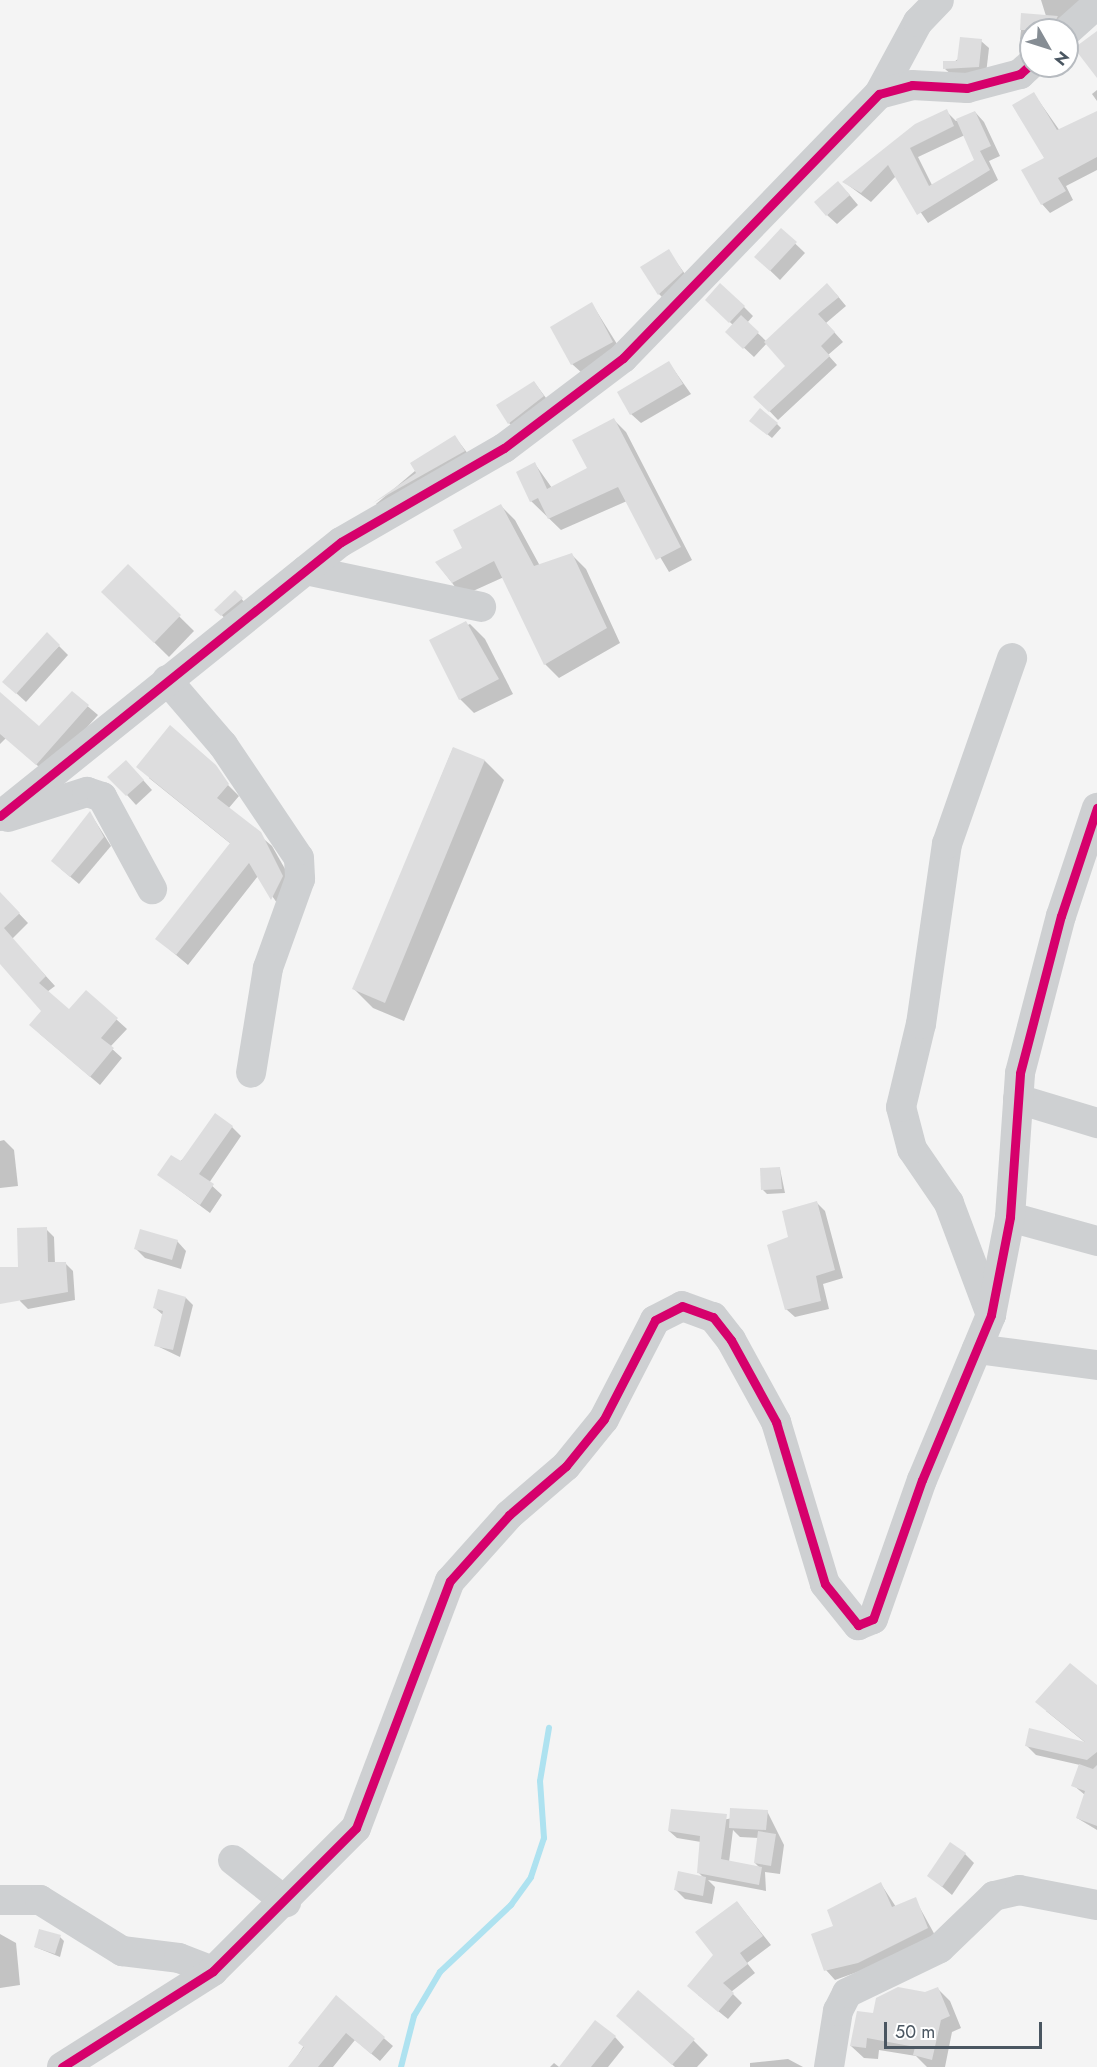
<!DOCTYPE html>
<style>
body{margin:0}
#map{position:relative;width:1097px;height:2067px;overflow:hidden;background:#f4f4f4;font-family:Jost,sans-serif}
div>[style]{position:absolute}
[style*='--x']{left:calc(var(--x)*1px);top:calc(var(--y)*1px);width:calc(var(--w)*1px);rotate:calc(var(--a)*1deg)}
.shadow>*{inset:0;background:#0003}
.stream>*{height:6px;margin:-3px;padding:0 3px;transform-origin:3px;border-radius:3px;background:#aee2f0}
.building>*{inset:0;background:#ddddde}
.minor>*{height:30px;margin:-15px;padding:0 15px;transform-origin:15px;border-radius:15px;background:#ced0d2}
.cycleway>*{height:9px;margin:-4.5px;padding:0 4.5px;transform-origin:4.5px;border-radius:4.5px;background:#d6006c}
span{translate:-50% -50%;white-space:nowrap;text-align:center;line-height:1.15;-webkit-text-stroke:4.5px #fff;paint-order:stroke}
.north{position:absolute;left:1019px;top:18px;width:60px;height:60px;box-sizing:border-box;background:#fff;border:2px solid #b7bbc0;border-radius:50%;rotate:129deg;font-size:16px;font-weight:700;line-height:24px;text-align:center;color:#4a5661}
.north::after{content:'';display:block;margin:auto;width:21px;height:27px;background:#868d94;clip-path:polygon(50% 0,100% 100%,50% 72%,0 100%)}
.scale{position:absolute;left:884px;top:2022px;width:158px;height:27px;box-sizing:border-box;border:3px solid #4a5661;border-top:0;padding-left:8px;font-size:18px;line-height:21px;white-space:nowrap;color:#4a5661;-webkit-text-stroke:4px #fff;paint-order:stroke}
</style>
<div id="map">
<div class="shadow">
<div style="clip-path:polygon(1041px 0,1089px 0,1061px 30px,1031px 30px,1030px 48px,1020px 39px,1023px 14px,1046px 16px)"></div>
<div style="clip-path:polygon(981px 41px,989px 48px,986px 74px,953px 76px,945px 69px)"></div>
<div style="clip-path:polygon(1097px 90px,1097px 101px,1092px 94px)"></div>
<div style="clip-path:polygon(1034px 94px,1060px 131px,1097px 112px,1097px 170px,1066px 186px,1073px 200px,1050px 213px,1042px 204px,1046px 158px)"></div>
<div style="clip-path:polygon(evenodd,946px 111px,956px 121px,975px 112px,984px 122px,1000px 156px,989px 161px,998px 180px,928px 223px,896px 176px,871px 202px,844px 182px,946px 111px,965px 135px,976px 161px,932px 185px,918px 157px,965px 135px)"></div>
<div style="clip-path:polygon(847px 192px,858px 205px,837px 224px,827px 215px)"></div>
<div style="clip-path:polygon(781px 230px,805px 253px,780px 280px,756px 257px)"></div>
<div style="clip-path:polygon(668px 251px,691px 282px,668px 303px,659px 294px)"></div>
<div style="clip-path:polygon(836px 294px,846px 306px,826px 323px,843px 342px,828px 355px,837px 365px,778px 420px,756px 397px,787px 366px,767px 343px,754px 357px,727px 332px,733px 325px,716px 309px,744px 307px,753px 316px,747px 323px,766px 341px)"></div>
<div style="clip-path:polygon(592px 304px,622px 352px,582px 373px,572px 364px)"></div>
<div style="clip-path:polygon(669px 363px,691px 394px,641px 423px,631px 414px)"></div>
<div style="clip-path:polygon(534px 382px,552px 406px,518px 432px,509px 423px)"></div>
<div style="clip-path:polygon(614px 420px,626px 432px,692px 560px,669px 572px,627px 501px,561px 530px,531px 501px,535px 464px,552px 488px,589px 469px)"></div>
<div style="clip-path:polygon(777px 424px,781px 428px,772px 438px,756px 425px)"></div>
<div style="clip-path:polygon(455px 437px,472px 459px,383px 511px,376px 504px)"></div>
<div style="clip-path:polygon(501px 506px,515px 520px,540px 566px,572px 555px,586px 569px,620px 643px,559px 678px,545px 664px,504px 577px,462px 596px,437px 563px,464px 548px)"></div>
<div style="clip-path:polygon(128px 566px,194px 631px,169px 657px,103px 592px)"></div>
<div style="clip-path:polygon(235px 592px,251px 609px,231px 625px,217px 610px)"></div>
<div style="clip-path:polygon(470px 624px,485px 639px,513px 694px,474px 713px,460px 699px,431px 641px)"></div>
<div style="clip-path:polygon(59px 646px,68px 655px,26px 702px,14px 691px)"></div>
<div style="clip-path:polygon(72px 693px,98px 715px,46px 773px,6px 738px,0 744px,0 699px,39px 728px)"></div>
<div style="clip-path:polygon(170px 727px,239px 796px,228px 809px,272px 846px,293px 883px,282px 910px,258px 876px,188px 965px,157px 939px,231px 844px,149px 778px)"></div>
<div style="clip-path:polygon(453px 748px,485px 761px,504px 780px,404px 1021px,373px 1008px,354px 989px)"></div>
<div style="clip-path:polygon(135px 771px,152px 790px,136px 805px,127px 795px)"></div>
<div style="clip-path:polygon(90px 813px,111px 846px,79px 884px,61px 869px)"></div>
<div style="clip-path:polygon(7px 901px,28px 923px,12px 939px,55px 986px,47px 992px,70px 1011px,86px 992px,127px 1029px,110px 1047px,122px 1058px,100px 1085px,40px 1034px,43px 1010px,0 963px,0 909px)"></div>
<div style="clip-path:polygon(232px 1127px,241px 1136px,209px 1183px,222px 1195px,210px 1213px,159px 1175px)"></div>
<div style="clip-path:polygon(4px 1140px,14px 1150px,18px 1186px,0 1188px,0 1141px)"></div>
<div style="clip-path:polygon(780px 1169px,785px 1193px,767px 1194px,763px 1190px)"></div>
<div style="clip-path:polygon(817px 1203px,825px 1211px,843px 1278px,823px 1284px,829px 1309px,795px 1317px,786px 1309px,790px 1238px)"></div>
<div style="clip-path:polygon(19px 1229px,46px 1229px,54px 1237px,55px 1264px,65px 1263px,73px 1271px,75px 1300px,28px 1309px,20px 1301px)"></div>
<div style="clip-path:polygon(177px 1241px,186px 1251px,181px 1269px,145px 1258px,136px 1249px)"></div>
<div style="clip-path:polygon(186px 1298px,193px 1305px,180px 1357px,155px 1345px,163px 1315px,155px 1308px)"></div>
<div style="clip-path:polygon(1097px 1687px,1097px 1830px,1077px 1818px,1085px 1795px,1073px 1785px,1080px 1765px,1036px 1755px,1026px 1745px,1087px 1744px,1046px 1711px)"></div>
<div style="clip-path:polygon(evenodd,767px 1811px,784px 1845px,780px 1874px,765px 1872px,766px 1891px,708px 1880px,715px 1887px,712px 1904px,685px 1899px,676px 1890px,703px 1877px,698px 1872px,701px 1842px,677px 1838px,669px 1831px,767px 1811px,733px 1830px,740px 1837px,759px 1838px,755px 1863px,760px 1868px,729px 1862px,733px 1830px)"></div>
<div style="clip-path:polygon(965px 1854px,974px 1863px,952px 1895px,928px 1875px)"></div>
<div style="clip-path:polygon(881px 1884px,896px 1907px,915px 1899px,936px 1937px,902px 1956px,835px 1980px,826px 1970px,835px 1927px)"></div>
<div style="clip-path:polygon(737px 1902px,771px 1945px,747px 1963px,755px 1973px,731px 1992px,742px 2003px,728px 2019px,698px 1995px)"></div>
<div style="clip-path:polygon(0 1934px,16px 1943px,20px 1985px,0 1988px)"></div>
<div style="clip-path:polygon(60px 1937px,64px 1941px,60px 1957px,35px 1947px)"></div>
<div style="clip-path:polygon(938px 1989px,950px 2001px,961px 2028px,952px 2032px,945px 2067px,927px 2067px,916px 2056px,879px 2050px,878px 2059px,864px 2058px,851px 2046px,874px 2015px)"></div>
<div style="clip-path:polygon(336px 1997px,393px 2046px,380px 2061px,355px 2040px,333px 2067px,290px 2067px)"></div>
<div style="clip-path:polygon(618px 2016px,693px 2040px,708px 2055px,697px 2067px,675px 2067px)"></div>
<div style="clip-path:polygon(615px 2037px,624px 2047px,608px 2067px,560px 2067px)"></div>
<div style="clip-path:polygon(788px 2059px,803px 2067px,750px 2067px,750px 2063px)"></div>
<div style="clip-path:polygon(554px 2063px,559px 2067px,550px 2067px)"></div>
</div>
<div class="stream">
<div style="--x:401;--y:2067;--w:53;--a:-75.7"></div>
<div style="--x:414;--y:2016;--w:51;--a:-59.4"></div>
<div style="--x:440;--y:1972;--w:98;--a:-43.3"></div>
<div style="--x:511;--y:1905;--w:34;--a:-54"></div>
<div style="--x:531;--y:1877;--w:41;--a:-71.6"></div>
<div style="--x:544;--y:1838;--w:57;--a:-94"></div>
<div style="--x:540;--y:1781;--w:54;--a:-80.4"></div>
</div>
<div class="building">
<div style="clip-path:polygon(1021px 13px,1058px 16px,1050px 30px,1020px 30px)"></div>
<div style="clip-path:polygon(1097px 31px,1097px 78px,1074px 48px)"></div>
<div style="clip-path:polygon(960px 37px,982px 39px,979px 67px,943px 69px,943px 61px,957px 61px)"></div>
<div style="clip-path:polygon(1034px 92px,1057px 130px,1097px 111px,1097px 157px,1058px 178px,1066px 191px,1041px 205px,1021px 170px,1044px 158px,1012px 105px)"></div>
<div style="clip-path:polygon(947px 109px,954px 126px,910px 148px,929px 186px,974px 160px,956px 119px,975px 111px,991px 146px,980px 151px,990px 170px,917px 215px,888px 165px,861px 193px,842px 182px,915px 124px)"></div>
<div style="clip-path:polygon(838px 181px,850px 195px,826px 216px,814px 202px)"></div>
<div style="clip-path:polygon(781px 228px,797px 242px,770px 271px,754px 257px)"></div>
<div style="clip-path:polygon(669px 249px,683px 272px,658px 295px,640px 267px)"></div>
<div style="clip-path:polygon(720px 283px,745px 306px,729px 323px,705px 300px)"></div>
<div style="clip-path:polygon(827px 283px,839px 297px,818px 314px,835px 332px,821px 346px,830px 356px,769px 412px,753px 397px,785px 366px,764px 342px)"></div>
<div style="clip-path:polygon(592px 302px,613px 342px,571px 365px,550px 327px)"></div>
<div style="clip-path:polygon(741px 315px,759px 332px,743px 349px,725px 332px)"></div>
<div style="clip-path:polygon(669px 361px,683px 384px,630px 415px,617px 392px)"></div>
<div style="clip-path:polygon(534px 381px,544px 396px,508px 424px,496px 405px)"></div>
<div style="clip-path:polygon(760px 408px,778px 423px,767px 435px,749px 421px)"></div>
<div style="clip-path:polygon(614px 418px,681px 547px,656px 560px,618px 487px,548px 519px,538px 498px,530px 502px,516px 472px,535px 462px,547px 489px,587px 468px,572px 440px)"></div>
<div style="clip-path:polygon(455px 435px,465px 451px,373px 503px,416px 473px,410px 463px)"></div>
<div style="clip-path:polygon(501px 504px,534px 566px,572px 553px,607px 628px,544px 665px,494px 561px,452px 583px,435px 562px,462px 548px,453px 530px)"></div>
<div style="clip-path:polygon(128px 564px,181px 615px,154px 643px,101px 592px)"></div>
<div style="clip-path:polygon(235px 590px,243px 598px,221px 616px,214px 610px)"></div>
<div style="clip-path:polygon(466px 621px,499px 679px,459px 700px,429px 640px)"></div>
<div style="clip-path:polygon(47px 632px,60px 645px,16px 694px,2px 682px)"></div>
<div style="clip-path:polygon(72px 691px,89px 705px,36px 765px,0 734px,0 692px,39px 726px)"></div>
<div style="clip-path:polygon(170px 725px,216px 765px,229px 784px,217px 798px,261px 832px,283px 876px,271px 900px,249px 863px,176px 955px,155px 939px,230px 843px,136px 767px)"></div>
<div style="clip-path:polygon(453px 747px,485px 760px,385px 1003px,352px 989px)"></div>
<div style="clip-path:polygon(126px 760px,144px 780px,126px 796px,107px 777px)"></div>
<div style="clip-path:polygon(90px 811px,104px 837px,70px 877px,51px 861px)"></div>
<div style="clip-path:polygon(0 892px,20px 913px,4px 928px,46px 976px,39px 983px,69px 1009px,86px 990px,118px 1018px,101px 1038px,114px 1048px,90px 1077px,29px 1025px,41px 1011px,0 964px)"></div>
<div style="clip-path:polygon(215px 1113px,233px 1126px,199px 1174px,214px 1184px,200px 1205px,157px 1175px,171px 1155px,181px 1161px)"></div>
<div style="clip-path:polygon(780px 1167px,782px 1189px,761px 1190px,760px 1168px)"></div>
<div style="clip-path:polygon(817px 1201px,835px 1270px,816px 1276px,821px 1301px,785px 1310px,767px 1245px,788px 1237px,782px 1211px)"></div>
<div style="clip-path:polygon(47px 1227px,48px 1262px,66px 1262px,68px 1292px,0 1304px,0 1267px,18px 1267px,17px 1228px)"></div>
<div style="clip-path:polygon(140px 1229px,178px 1240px,172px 1260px,134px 1249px)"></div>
<div style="clip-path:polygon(158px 1289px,186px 1297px,173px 1350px,154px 1346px,163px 1311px,153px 1308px)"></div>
<div style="clip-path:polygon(1070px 1663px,1097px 1685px,1097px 1752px,1087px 1760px,1025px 1746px,1029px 1728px,1085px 1742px,1035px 1702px)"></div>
<div style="clip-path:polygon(1079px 1764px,1093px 1769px,1097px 1765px,1097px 1826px,1076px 1818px,1085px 1791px,1071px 1786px)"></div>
<div style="clip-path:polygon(730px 1808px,768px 1810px,766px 1830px,729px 1828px)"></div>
<div style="clip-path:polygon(671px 1809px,727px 1814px,721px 1859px,762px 1867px,759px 1885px,697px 1873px,700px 1836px,668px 1831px)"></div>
<div style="clip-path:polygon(758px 1831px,776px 1834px,771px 1866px,754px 1863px)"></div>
<div style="clip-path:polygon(950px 1842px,966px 1853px,942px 1887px,927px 1876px)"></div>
<div style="clip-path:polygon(678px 1871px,706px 1877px,703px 1896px,674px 1890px)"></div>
<div style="clip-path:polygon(881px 1882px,892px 1907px,916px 1897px,928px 1928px,858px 1963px,824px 1971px,811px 1934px,833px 1926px,827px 1910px)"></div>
<div style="clip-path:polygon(737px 1901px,763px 1936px,740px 1953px,748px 1964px,723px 1983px,734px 1993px,718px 2012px,687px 1986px,713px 1955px,695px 1932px)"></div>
<div style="clip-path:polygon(39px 1929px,61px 1935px,55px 1954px,34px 1947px)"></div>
<div style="clip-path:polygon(898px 1987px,925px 1992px,938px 1987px,950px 2016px,941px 2020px,932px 2060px,913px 2055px,915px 2047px,867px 2038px,866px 2048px,850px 2046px,857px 2011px,873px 2013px,876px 1998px)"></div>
<div style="clip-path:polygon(638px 1990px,695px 2039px,672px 2065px,616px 2016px)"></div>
<div style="clip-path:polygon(336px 1995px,385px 2037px,371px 2054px,346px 2033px,318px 2067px,288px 2067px,304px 2047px,298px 2043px)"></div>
<div style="clip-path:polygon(595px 2020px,616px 2036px,591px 2067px,559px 2067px)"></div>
</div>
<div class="minor">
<div style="--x:1067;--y:31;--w:40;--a:-42"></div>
<div style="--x:879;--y:94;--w:82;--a:-61.6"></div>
<div style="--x:918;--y:22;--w:30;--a:-46"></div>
<div style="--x:306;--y:570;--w:179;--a:11.9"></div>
<div style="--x:167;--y:680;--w:86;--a:49.3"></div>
<div style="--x:223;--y:745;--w:136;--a:56.1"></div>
<div style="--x:299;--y:858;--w:21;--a:87"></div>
<div style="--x:300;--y:879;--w:95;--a:109.8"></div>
<div style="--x:268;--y:968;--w:106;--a:99.2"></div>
<div style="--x:0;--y:816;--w:437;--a:-38.8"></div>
<div style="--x:341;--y:542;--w:188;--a:-30"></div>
<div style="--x:504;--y:448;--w:149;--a:-37.1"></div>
<div style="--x:623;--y:358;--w:368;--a:-45.9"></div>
<div style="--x:879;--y:94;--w:34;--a:-15"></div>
<div style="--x:912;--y:85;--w:55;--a:3.1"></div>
<div style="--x:967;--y:88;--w:55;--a:-14.8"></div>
<div style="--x:1020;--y:74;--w:15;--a:-42"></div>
<div style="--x:8;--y:817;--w:83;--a:-17.6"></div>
<div style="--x:87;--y:792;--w:16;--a:18"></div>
<div style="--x:102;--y:797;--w:105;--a:61.5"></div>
<div style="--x:1018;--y:1099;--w:83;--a:16.9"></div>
<div style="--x:1010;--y:1217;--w:90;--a:15.4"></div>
<div style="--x:991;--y:1315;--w:120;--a:-110.6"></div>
<div style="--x:949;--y:1203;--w:65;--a:-124.4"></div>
<div style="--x:912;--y:1149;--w:43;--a:-104.7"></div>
<div style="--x:901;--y:1107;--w:85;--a:-76.5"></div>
<div style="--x:921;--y:1024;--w:182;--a:-81.8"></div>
<div style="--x:947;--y:844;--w:197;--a:-70.7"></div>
<div style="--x:977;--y:1349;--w:121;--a:7.6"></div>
<div style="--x:233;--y:1860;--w:68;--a:38.4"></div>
<div style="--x:0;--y:1900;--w:40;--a:0"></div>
<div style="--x:40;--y:1900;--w:97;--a:31.9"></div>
<div style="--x:122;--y:1951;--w:57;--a:7"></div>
<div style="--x:179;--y:1958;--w:36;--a:21"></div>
<div style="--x:62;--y:2067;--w:179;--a:-32.4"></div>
<div style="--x:213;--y:1971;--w:202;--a:-45"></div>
<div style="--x:356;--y:1828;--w:264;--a:-69.2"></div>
<div style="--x:450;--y:1581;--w:89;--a:-48.2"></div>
<div style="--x:509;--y:1515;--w:75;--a:-40.7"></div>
<div style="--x:566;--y:1466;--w:60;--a:-51"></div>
<div style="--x:604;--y:1419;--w:111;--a:-62.7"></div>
<div style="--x:655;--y:1320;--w:30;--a:-27"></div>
<div style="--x:682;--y:1306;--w:33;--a:20"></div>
<div style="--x:713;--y:1317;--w:29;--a:52"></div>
<div style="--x:731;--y:1340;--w:94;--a:61.2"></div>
<div style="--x:776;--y:1422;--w:169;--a:73.2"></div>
<div style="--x:825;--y:1584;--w:53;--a:51.2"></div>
<div style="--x:858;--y:1625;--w:16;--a:-22"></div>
<div style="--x:873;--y:1619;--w:147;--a:-70.6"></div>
<div style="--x:922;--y:1480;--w:179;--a:-67.3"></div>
<div style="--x:991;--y:1315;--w:100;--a:-79"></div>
<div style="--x:1010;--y:1217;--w:144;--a:-86"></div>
<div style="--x:1020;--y:1073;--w:162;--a:-75.4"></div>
<div style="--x:1061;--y:916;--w:114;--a:-71.6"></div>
<div style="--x:829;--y:2067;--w:57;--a:-80.9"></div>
<div style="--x:838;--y:2011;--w:20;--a:-63"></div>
<div style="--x:847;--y:1993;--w:103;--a:-25.8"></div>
<div style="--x:940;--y:1948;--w:75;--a:-43.9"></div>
<div style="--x:994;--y:1896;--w:26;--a:-13"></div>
<div style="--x:1019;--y:1890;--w:79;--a:10.9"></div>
</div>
<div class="cycleway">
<div style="--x:0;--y:816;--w:437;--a:-38.8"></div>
<div style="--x:341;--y:542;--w:188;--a:-30"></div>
<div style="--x:504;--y:448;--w:149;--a:-37.1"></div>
<div style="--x:623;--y:358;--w:368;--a:-45.9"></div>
<div style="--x:879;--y:94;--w:34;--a:-15"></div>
<div style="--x:912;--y:85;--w:55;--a:3.1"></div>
<div style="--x:967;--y:88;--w:55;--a:-14.8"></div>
<div style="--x:1020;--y:74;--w:15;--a:-42"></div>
<div style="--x:62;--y:2067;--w:179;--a:-32.4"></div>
<div style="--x:213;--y:1971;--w:202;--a:-45"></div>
<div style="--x:356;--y:1828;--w:264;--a:-69.2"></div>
<div style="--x:450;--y:1581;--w:89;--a:-48.2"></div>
<div style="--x:509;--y:1515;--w:75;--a:-40.7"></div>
<div style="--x:566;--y:1466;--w:60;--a:-51"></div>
<div style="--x:604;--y:1419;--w:111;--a:-62.7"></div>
<div style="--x:655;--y:1320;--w:30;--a:-27"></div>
<div style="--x:682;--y:1306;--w:33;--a:20"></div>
<div style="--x:713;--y:1317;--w:29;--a:52"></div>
<div style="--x:731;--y:1340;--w:94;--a:61.2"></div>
<div style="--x:776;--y:1422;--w:169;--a:73.2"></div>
<div style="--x:825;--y:1584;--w:53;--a:51.2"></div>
<div style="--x:858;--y:1625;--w:16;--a:-22"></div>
<div style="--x:873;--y:1619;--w:147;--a:-70.6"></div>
<div style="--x:922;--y:1480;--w:179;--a:-67.3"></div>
<div style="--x:991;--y:1315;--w:100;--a:-79"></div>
<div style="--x:1010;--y:1217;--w:144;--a:-86"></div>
<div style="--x:1020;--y:1073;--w:162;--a:-75.4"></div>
<div style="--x:1061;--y:916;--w:114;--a:-71.6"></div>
</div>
<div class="north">N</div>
<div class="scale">50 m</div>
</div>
